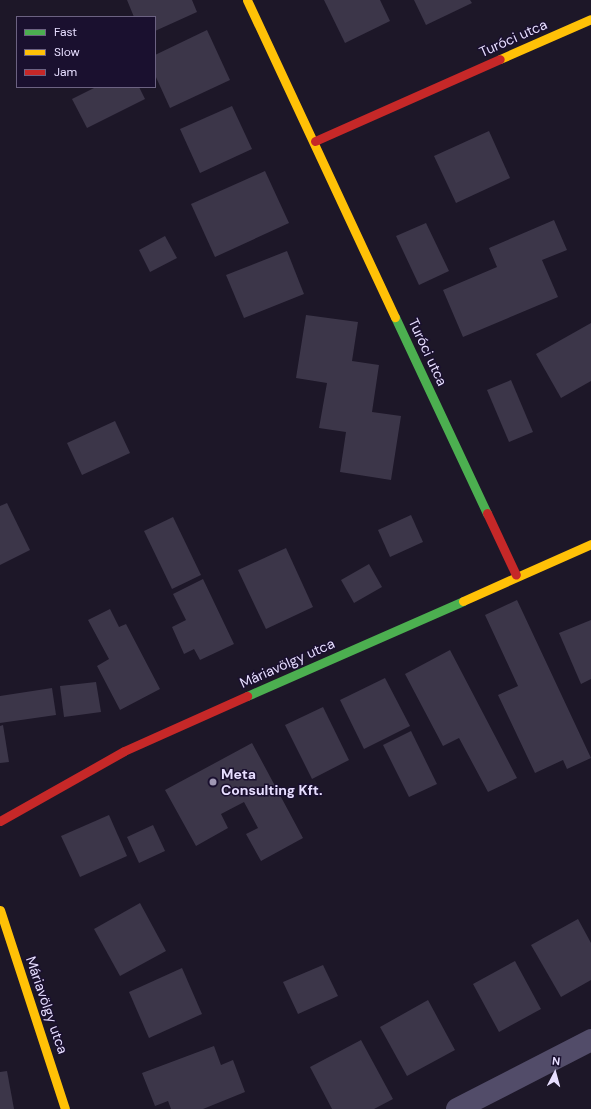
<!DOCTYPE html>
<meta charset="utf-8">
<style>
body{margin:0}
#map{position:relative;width:591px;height:1109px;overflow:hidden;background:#1d1728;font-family:"DM Sans",sans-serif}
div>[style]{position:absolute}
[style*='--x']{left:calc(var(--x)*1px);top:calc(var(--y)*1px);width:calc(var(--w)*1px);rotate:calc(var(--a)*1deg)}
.building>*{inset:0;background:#3c3649}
.street>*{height:22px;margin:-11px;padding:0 11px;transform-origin:11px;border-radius:11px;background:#524c69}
.fast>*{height:9px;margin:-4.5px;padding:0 4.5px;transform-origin:4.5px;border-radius:4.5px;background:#4caf50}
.slow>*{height:9px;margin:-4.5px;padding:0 4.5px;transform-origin:4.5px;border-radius:4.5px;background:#ffc107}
.jam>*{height:9px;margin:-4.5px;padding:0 4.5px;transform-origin:4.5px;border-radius:4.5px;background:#c62828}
.dots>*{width:11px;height:11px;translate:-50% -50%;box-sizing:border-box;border:2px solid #1a102f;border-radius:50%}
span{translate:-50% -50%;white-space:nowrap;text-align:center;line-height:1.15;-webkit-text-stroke:3px #1a102f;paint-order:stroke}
.street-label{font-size:14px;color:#e7deff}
.poi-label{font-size:14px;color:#e7deff;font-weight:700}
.left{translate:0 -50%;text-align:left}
.legend{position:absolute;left:16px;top:16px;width:140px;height:72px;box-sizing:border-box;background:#1a102f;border:1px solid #6c6282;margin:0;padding:5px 7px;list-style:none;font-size:12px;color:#e7deff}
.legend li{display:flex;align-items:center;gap:8px;height:20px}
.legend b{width:20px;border:1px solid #6c6282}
.north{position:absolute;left:535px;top:1053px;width:40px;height:40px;-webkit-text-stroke:3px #1a102f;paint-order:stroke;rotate:6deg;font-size:11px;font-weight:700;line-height:16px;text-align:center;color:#e7deff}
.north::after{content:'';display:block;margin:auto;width:14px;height:18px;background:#e7deff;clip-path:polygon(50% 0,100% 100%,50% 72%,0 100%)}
</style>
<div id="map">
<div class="building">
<div style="clip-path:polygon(127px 0,192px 0,197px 12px,155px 31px,155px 17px,134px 17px)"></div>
<div style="clip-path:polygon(324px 0,380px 0,390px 21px,345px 43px)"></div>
<div style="clip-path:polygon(414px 0,470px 0,472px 3px,426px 25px)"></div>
<div style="clip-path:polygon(207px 30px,230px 80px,170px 108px,155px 75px,155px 55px)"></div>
<div style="clip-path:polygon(96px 87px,139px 87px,145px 99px,87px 128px,72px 99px)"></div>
<div style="clip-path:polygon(232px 106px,252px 149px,200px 173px,180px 129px)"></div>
<div style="clip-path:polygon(489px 131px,510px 178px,456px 203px,434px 156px)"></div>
<div style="clip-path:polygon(265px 171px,289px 223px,215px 257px,191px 204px)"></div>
<div style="clip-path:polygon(554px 220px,567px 250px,542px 260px,558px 297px,463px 337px,443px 290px,497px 267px,489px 248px)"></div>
<div style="clip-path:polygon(426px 223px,449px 271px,419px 285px,396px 236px)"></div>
<div style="clip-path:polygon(165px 236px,177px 258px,150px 272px,139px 250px)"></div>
<div style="clip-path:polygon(287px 251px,304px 294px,244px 318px,226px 275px)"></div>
<div style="clip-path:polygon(306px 315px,358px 322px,352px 361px,379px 365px,372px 412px,401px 416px,391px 480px,340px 472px,346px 432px,319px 428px,327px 383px,296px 378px)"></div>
<div style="clip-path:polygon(591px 323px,591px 381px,561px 398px,536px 354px)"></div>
<div style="clip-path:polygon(511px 380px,533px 432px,509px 442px,487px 390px)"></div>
<div style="clip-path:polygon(115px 421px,130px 453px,82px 475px,67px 443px)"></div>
<div style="clip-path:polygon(7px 503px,30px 550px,0 565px,0 506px)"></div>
<div style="clip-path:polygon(411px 515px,423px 542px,390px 557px,378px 530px)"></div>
<div style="clip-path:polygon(173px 517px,201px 575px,172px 589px,144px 531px)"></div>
<div style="clip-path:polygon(286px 548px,313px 607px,266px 629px,238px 570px)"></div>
<div style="clip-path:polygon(369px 564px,382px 587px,354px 603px,341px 580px)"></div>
<div style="clip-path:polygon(203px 579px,234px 644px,200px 660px,194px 649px,184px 654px,172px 627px,186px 620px,173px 594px)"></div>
<div style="clip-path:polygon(517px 600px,591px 758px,567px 769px,563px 760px,535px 773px,498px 695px,518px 686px,485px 615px)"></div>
<div style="clip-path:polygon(110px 609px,119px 627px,126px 624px,160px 689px,120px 710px,97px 666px,109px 659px,88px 620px)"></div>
<div style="clip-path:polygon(591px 620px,591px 679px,581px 684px,559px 633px)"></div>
<div style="clip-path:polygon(450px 650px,517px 778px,488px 792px,459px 738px,443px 746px,405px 674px)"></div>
<div style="clip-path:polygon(385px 678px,410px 726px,364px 749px,340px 700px)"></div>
<div style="clip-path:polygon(96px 682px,101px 712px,64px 717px,60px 686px)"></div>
<div style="clip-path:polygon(52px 688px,56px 715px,0 723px,0 696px)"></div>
<div style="clip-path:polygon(323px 707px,349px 760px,312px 779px,285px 725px)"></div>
<div style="clip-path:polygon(3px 725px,9px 762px,0 763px,0 726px)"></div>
<div style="clip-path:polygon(411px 731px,437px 784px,409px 797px,383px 745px)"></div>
<div style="clip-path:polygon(252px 743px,303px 838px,261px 861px,246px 834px,258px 828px,244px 802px,221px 814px,228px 828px,196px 846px,165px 790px)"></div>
<div style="clip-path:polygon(109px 815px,127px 856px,80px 877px,61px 836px)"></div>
<div style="clip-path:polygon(153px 825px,165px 851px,139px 863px,127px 837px)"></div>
<div style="clip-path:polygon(140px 903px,166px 951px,120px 976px,94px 929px)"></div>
<div style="clip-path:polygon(578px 919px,591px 943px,591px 980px,561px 997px,531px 945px)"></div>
<div style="clip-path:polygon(515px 961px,541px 1009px,499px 1032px,473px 984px)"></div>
<div style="clip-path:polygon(323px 965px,338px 996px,298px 1014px,283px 982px)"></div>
<div style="clip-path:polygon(182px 968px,202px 1014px,149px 1038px,129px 992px)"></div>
<div style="clip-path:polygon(428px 1000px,455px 1050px,407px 1076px,380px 1027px)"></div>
<div style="clip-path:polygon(361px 1040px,393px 1099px,374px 1109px,332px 1109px,310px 1067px)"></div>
<div style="clip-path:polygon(214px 1046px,221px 1065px,233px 1060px,245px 1092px,203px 1109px,171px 1109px,168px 1101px,155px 1106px,142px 1073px)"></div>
<div style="clip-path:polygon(7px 1071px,14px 1109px,0 1109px,0 1072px)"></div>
</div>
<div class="street">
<div style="--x:457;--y:1109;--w:151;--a:-27.2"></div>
</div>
<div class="fast">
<div style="--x:395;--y:317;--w:217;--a:64.9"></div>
<div style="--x:247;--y:696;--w:236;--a:-23.7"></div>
</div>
<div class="slow">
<div style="--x:247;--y:0;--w:350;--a:65"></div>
<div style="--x:500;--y:59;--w:99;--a:-23.7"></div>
<div style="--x:463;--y:601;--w:140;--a:-24"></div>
<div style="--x:0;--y:910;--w:209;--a:71.9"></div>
</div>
<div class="jam">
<div style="--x:315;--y:141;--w:202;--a:-23.9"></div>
<div style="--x:487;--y:513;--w:68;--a:64.9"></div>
<div style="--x:0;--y:821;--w:142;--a:-29.4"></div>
<div style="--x:124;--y:751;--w:135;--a:-24.1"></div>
</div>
<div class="dots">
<div style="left:213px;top:782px;background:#a098b4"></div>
</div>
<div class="street-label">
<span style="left:513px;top:38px;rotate:-24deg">Turóci utca</span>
<span style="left:428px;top:352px;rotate:65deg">Turóci utca</span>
<span style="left:287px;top:663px;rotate:-24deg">Máriavölgy utca</span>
<span style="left:47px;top:1005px;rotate:71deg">Máriavölgy utca</span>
</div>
<div class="poi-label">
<span class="left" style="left:221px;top:782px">Meta<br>Consulting Kft.</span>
</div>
<ul class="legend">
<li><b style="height:5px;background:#4caf50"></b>Fast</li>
<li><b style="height:5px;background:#ffc107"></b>Slow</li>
<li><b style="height:5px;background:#c62828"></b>Jam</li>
</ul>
<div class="north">N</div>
</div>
